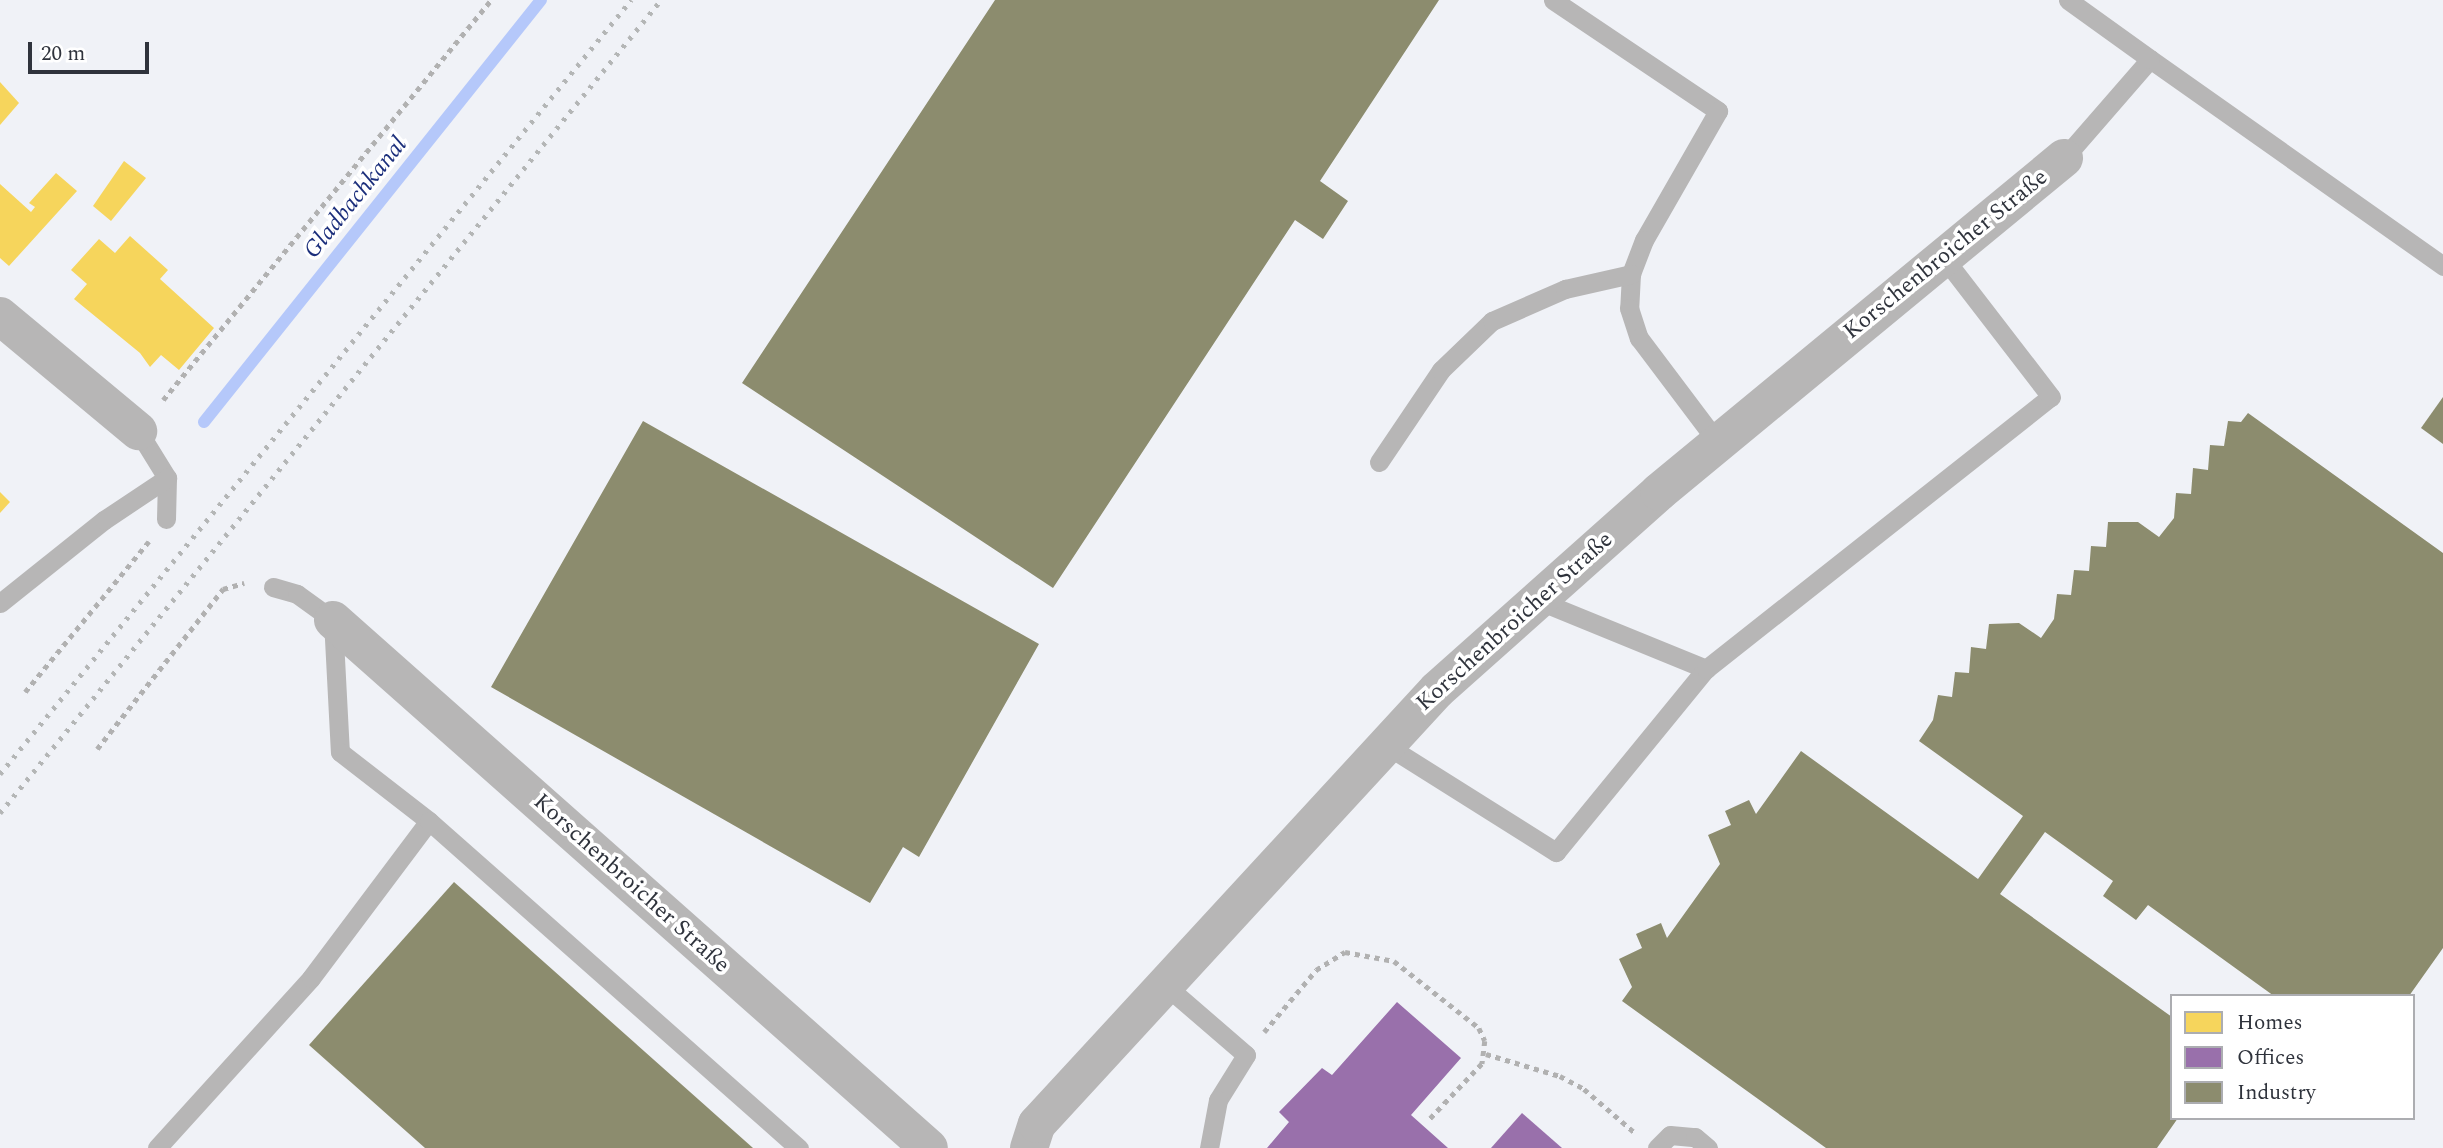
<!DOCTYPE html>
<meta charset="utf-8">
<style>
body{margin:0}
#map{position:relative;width:2443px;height:1148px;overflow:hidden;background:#f0f2f7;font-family:Spectral,serif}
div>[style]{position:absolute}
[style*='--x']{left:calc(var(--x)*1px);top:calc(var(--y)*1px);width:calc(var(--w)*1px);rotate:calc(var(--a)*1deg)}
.homes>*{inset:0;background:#f6d55c}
.offices>*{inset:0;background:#9970ab}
.industry>*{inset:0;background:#8c8c6e}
.stream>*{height:12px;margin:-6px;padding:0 6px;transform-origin:6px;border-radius:6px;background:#b5c8fa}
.path>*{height:4.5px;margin-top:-2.25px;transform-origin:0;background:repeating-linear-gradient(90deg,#b1b1b1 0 5px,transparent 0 10px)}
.service>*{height:19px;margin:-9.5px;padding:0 9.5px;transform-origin:9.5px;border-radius:9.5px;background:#b7b6b6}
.minor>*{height:38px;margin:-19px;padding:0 19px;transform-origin:19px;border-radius:19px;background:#b7b6b6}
.rail>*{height:5px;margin-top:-2.5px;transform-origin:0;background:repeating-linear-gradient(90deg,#b4b6b6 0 3.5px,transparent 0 10.5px)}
span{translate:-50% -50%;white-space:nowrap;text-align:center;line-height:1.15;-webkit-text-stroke:7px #fff;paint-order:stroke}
.street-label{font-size:23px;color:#2f333c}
.water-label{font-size:24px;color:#1c2f7c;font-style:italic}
.legend{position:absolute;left:2170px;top:994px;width:245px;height:126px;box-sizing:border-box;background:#fff;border:2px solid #acadb1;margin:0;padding:9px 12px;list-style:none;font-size:21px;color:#2f333c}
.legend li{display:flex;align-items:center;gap:14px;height:35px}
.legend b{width:35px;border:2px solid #acadb1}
.scale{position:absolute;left:28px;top:42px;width:121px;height:32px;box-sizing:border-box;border:4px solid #2f333c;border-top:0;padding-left:9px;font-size:21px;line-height:24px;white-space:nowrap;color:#2f333c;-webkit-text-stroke:5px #fff;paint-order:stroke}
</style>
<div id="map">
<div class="homes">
<div style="clip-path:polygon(0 82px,19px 103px,0 125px)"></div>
<div style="clip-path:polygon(124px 161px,146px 178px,111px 221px,93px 206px)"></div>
<div style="clip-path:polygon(56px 173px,77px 191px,9px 266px,0 258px,0 184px,31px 212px,35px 207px,29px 203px)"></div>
<div style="clip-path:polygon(130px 236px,168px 270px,160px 279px,214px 328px,179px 370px,161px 355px,150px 367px,140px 353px,74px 299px,87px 284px,71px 270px,99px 239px,115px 253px)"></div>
<div style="clip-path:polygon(0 492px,10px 502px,0 513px)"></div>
</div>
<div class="offices">
<div style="clip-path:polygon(1397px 1002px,1461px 1058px,1411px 1115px,1448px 1148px,1267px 1148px,1289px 1122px,1279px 1112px,1322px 1068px,1332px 1075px)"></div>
<div style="clip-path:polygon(1522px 1113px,1562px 1148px,1491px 1148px)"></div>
</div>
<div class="industry">
<div style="clip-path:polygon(995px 0,1439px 0,1320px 181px,1348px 201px,1323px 239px,1295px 220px,1053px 588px,742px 383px)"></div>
<div style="clip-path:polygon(2443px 397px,2443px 444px,2421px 428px)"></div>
<div style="clip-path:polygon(2248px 413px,2443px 553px,2443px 948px,2409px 996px,2274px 996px,2148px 905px,2136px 920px,2103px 896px,2113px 881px,2045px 832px,2000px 894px,2172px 1017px,2172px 1118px,2178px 1118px,2157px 1148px,1826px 1148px,1622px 1001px,1632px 987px,1619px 959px,1642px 948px,1636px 934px,1661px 923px,1667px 938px,1720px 864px,1708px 835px,1731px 825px,1725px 811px,1749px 800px,1756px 814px,1801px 751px,1978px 879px,2023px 816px,1919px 741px,1933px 720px,1938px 695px,1952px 697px,1955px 672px,1969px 673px,1971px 647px,1986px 649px,1989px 624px,2019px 623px,2041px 638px,2054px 619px,2057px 594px,2071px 595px,2074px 570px,2089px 571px,2091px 546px,2106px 547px,2108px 522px,2138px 522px,2159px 537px,2174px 518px,2176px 493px,2191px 494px,2193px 468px,2208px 470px,2210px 445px,2224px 446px,2228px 421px,2241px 422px)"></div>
<div style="clip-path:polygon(643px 421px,1039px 644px,919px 857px,903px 847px,870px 903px,491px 687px)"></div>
<div style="clip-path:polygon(454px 882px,753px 1148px,425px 1148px,309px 1045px)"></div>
</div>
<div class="stream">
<div style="--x:204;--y:422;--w:540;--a:-51.39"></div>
</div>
<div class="path">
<div style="--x:163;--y:400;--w:517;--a:-50.65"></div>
<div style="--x:25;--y:692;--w:195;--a:-50.6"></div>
<div style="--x:97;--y:749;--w:204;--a:-51.8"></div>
<div style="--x:223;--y:589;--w:22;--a:-16"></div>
<div style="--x:1264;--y:1032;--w:81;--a:-50"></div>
<div style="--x:1316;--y:970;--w:34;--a:-32"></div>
<div style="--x:1345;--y:952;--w:50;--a:10.4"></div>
<div style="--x:1394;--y:961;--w:108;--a:38.2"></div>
<div style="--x:1479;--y:1028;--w:14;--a:65"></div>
<div style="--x:1485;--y:1041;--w:23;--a:97"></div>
<div style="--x:1482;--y:1064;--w:76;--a:133.4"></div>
<div style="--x:1486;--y:1054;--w:77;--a:16.6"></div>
<div style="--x:1560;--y:1076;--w:27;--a:28"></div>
<div style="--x:1584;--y:1089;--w:66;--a:40.7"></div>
</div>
<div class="service">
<div style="--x:1553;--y:0;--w:199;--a:33.9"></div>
<div style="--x:1718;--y:111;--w:149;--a:119.8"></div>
<div style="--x:1644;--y:240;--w:36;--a:111"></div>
<div style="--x:1631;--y:274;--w:34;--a:93"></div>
<div style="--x:1629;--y:308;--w:32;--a:72"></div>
<div style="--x:1639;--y:338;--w:131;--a:53"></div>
<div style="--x:2150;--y:59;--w:359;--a:35.2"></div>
<div style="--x:2064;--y:158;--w:131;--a:-49"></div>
<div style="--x:2150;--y:59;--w:101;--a:-144.3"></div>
<div style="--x:138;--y:431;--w:55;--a:58.3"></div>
<div style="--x:167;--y:478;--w:41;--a:91.4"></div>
<div style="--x:1379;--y:462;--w:111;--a:-56"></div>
<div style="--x:1441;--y:370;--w:71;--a:-43.9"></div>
<div style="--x:1492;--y:321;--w:80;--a:-23.7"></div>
<div style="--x:1565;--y:289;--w:68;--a:-12.8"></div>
<div style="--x:273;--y:587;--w:25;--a:16"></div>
<div style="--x:297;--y:594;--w:44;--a:35.8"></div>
<div style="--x:333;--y:620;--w:132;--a:87"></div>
<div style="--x:340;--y:752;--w:113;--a:37.8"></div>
<div style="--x:1537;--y:600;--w:183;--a:22.2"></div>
<div style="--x:0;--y:603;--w:133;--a:-38.6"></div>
<div style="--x:104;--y:520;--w:76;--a:-33.7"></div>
<div style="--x:1386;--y:745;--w:201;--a:32.2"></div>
<div style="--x:1556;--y:852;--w:237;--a:-50.7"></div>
<div style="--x:1706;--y:669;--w:439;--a:-38.3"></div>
<div style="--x:2051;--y:397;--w:177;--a:-127.6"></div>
<div style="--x:1165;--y:985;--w:107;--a:40.8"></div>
<div style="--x:1246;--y:1055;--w:53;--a:121.9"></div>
<div style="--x:1218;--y:1100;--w:49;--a:100.6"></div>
<div style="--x:157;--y:1148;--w:229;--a:-47.8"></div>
<div style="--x:311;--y:978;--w:196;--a:-53.1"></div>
<div style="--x:429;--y:821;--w:494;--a:41.5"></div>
<div style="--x:1657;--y:1148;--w:18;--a:-45"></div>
<div style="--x:1670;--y:1135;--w:25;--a:5"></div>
<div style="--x:1695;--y:1137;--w:17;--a:40"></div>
</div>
<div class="minor">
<div style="--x:0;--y:316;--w:180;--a:39.8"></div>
<div style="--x:333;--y:620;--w:796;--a:41.54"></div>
<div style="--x:1029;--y:1148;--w:25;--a:-72"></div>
<div style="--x:1037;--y:1124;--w:590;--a:-47.33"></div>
<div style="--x:1437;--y:690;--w:297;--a:-41.7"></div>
<div style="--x:1659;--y:492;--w:525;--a:-39.51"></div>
</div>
<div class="rail">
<div style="--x:0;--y:774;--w:999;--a:-50.81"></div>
<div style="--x:0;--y:813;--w:1048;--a:-50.89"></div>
</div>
<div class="street-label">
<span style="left:1946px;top:255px;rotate:-39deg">Korschenbroicher Straße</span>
<span style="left:1515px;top:622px;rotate:-42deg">Korschenbroicher Straße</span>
<span style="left:631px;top:884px;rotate:42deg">Korschenbroicher Straße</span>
</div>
<div class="water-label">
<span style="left:356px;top:198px;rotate:-51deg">Gladbachkanal</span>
</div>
<ul class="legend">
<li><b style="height:19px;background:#f6d55c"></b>Homes</li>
<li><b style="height:19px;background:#9970ab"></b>Offices</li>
<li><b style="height:19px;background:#8c8c6e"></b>Industry</li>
</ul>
<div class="scale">20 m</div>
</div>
